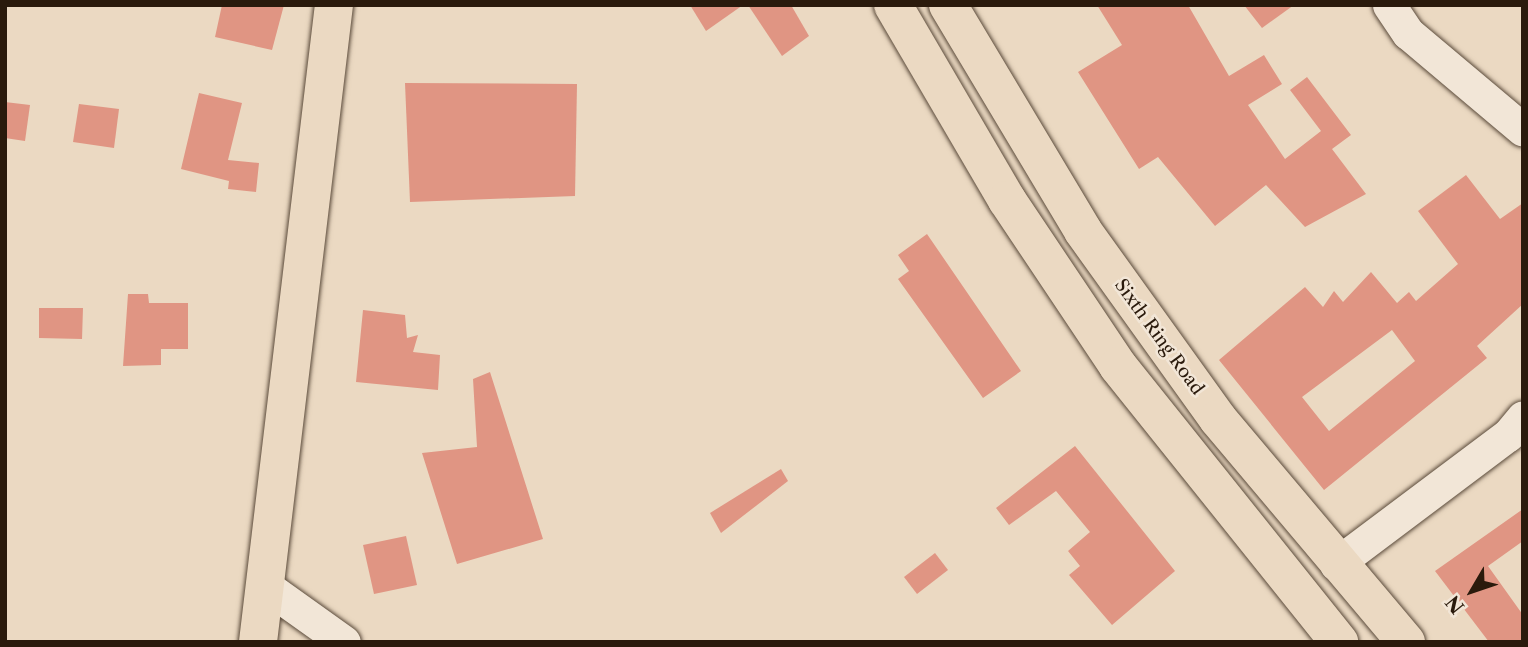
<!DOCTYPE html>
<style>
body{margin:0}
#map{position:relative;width:1528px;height:647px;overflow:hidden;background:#ebd9c2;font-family:"Libre Caslon Text",serif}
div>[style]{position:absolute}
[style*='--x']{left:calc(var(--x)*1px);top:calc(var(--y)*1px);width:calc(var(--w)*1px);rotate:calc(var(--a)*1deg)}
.building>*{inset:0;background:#e09583}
.roads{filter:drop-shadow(0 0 2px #5a4a3a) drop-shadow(0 0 2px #5a4a3a)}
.minor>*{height:33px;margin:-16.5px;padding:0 16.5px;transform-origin:16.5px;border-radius:16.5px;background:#f2e6d7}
.major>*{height:38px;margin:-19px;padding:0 19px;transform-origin:19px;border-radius:19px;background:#ebd9c2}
.highway>*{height:38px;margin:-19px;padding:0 19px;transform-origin:19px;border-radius:19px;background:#ebd9c2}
span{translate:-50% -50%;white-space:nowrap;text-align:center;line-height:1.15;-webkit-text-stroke:5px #f2e6d7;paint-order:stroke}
.street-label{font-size:18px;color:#2a1a0c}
.frame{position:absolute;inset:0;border:7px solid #2a1a0c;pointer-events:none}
.north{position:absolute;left:1437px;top:556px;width:70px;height:70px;-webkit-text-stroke:5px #f2e6d7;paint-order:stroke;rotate:231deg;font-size:19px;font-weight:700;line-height:28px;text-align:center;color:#2a1a0c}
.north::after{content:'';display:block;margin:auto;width:24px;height:32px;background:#2a1a0c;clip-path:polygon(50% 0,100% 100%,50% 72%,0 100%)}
</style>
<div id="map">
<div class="building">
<div style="clip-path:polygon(222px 5px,284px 5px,272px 50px,215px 37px)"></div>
<div style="clip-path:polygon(690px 5px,743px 5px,706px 31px)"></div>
<div style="clip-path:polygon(748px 5px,791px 5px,809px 36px,782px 56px)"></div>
<div style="clip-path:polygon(1097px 5px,1188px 5px,1229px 76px,1264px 55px,1282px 84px,1248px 105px,1285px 159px,1321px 131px,1290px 90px,1307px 77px,1351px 135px,1332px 149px,1366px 194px,1305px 227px,1266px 185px,1215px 226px,1158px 157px,1139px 169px,1078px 72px,1122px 45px)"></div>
<div style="clip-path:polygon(1244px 5px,1294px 5px,1262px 28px)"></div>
<div style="clip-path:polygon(405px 83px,577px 84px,575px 196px,410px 202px)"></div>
<div style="clip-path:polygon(199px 93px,242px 103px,228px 160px,259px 163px,256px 192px,228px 189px,229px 181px,181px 169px)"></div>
<div style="clip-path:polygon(5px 102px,30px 105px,25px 141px,5px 138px)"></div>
<div style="clip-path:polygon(79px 104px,119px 109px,114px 148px,73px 142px)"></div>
<div style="clip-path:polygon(evenodd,1466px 175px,1500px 219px,1523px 203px,1523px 304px,1477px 346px,1487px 358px,1324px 490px,1219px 360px,1305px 287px,1323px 307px,1334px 291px,1343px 302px,1371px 272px,1397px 303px,1409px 292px,1416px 301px,1458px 264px,1418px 211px,1466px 175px,1392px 330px,1415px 361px,1329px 431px,1302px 397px,1392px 330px)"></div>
<div style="clip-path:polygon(927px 234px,1021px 371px,983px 398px,898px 279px,909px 271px,898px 255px)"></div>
<div style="clip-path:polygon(128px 294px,148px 294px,149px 303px,188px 303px,188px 349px,161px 349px,161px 365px,123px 366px)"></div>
<div style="clip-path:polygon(39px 308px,83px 308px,82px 339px,39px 338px)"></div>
<div style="clip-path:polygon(363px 310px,405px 315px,407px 338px,418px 335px,413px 352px,440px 355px,438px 390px,356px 382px)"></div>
<div style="clip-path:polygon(490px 372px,543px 539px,457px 564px,422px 453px,477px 447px,473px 379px)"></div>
<div style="clip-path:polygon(1075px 446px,1175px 571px,1112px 625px,1069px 575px,1080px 566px,1068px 551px,1090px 532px,1056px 491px,1009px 525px,996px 508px)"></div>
<div style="clip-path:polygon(781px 469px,788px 481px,721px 533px,710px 513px)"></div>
<div style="clip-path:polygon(1523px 509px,1523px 541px,1488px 566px,1523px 615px,1523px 642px,1489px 642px,1435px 571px)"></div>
<div style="clip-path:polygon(406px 536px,417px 585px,374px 594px,363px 545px)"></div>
<div style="clip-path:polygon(935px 553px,948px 570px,917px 594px,904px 577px)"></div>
</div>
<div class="roads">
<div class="minor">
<div style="--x:1389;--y:5;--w:34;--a:56"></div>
<div style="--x:1408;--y:33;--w:150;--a:40.1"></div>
<div style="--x:1336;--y:564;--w:215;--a:-36.9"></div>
<div style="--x:1508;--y:435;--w:23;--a:-50"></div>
<div style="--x:264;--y:585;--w:98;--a:35.5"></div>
</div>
<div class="major">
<div style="--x:258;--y:642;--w:642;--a:-83.2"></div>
</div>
<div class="highway">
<div style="--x:893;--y:5;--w:226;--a:59.7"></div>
<div style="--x:1007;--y:200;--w:200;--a:56.2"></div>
<div style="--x:1118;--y:366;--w:354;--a:51.3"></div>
<div style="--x:948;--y:5;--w:263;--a:59.1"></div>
<div style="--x:1083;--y:231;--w:231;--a:54.3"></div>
<div style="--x:1218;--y:419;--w:292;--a:49.9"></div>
</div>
</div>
<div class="street-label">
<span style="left:1159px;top:337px;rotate:54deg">Sixth Ring Road</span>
</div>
<div class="frame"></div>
<div class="north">N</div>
</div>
